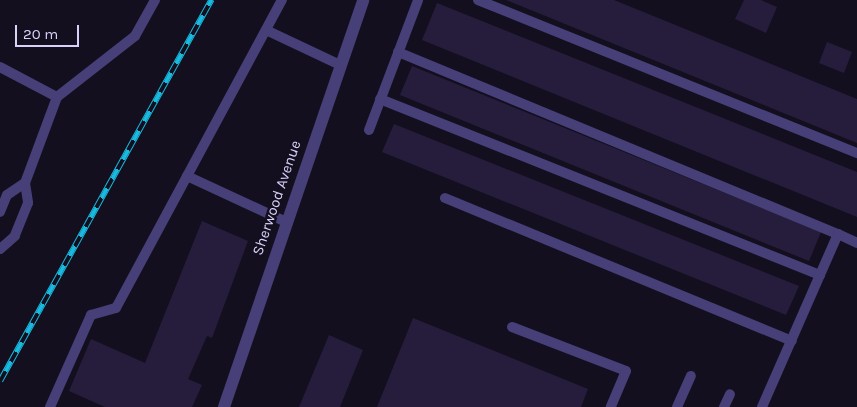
<!DOCTYPE html>
<style>
body{margin:0}
#map{position:relative;width:857px;height:407px;overflow:hidden;background:#130f1e;font-family:Karla,sans-serif}
div>[style]{position:absolute}
[style*='--x']{left:calc(var(--x)*1px);top:calc(var(--y)*1px);width:calc(var(--w)*1px);rotate:calc(var(--a)*1deg)}
.building>*{inset:0;background:#261d3d}
.service>*{height:10px;margin:-5px;padding:0 5px;transform-origin:5px;border-radius:5px;background:#463f78}
.tertiary>*{height:12px;margin:-6px;padding:0 6px;transform-origin:6px;border-radius:6px;background:#463f78}
.rail>*{height:5.5px;margin-top:-2.75px;transform-origin:0;background:repeating-linear-gradient(90deg,#130f1e 0 11px,#18badf 0 22px);box-sizing:border-box;border-block:1px solid #18badf}
span{translate:-50% -50%;white-space:nowrap;text-align:center;line-height:1.15;-webkit-text-stroke:5px #130f1e;paint-order:stroke}
.street-label{font-size:15px;color:#d9d1fa}
.scale{position:absolute;left:15px;top:25px;width:64px;height:22px;box-sizing:border-box;border:2px solid #d9d1fa;border-top:0;padding-left:6px;font-size:15px;line-height:18px;white-space:nowrap;color:#d9d1fa;-webkit-text-stroke:4px #130f1e;paint-order:stroke}
</style>
<div id="map">
<div class="building">
<div style="clip-path:polygon(506px 0,614px 0,857px 99px,857px 143px)"></div>
<div style="clip-path:polygon(744px 0,761px 0,777px 7px,766px 33px,735px 19px)"></div>
<div style="clip-path:polygon(437px 3px,857px 172px,857px 217px,422px 40px)"></div>
<div style="clip-path:polygon(827px 42px,852px 52px,844px 73px,819px 63px)"></div>
<div style="clip-path:polygon(412px 66px,821px 232px,809px 261px,400px 95px)"></div>
<div style="clip-path:polygon(394px 124px,799px 286px,786px 315px,382px 152px)"></div>
<div style="clip-path:polygon(202px 221px,248px 241px,212px 338px,207px 336px,188px 379px,202px 385px,192px 407px,105px 407px,69px 391px,91px 339px,145px 363px)"></div>
<div style="clip-path:polygon(413px 318px,588px 389px,581px 407px,377px 407px)"></div>
<div style="clip-path:polygon(329px 335px,363px 350px,340px 407px,299px 407px)"></div>
</div>
<div class="service">
<div style="--x:478;--y:0;--w:409;--a:22"></div>
<div style="--x:266;--y:30;--w:82;--a:25.3"></div>
<div style="--x:398;--y:52;--w:476;--a:22.5"></div>
<div style="--x:0;--y:67;--w:64;--a:27.8"></div>
<div style="--x:57;--y:97;--w:92;--a:110.4"></div>
<div style="--x:25;--y:183;--w:20;--a:81"></div>
<div style="--x:28;--y:203;--w:35;--a:112"></div>
<div style="--x:15;--y:236;--w:20;--a:139"></div>
<div style="--x:57;--y:97;--w:99;--a:-38"></div>
<div style="--x:135;--y:36;--w:41;--a:-60.9"></div>
<div style="--x:380;--y:99;--w:474;--a:21.8"></div>
<div style="--x:369;--y:130;--w:139;--a:-69.3"></div>
<div style="--x:187;--y:176;--w:109;--a:24.9"></div>
<div style="--x:445;--y:198;--w:375;--a:22.4"></div>
<div style="--x:0;--y:212;--w:18;--a:-68"></div>
<div style="--x:7;--y:195;--w:22;--a:-34"></div>
<div style="--x:512;--y:327;--w:122;--a:21.1"></div>
<div style="--x:626;--y:371;--w:39;--a:113"></div>
<div style="--x:50;--y:407;--w:101;--a:-66"></div>
<div style="--x:91;--y:315;--w:26;--a:-16"></div>
<div style="--x:116;--y:308;--w:350;--a:-61.7"></div>
<div style="--x:677;--y:407;--w:34;--a:-66"></div>
<div style="--x:724;--y:407;--w:14;--a:-65"></div>
<div style="--x:762;--y:407;--w:189;--a:-66.3"></div>
<div style="--x:838;--y:234;--w:21;--a:25"></div>
</div>
<div class="tertiary">
<div style="--x:224;--y:407;--w:430;--a:-71.1"></div>
</div>
<div class="rail">
<div style="--x:0;--y:381;--w:436;--a:-61"></div>
</div>
<div class="street-label">
<span style="left:277px;top:198px;rotate:-71deg">Sherwood Avenue</span>
</div>
<div class="scale">20 m</div>
</div>
